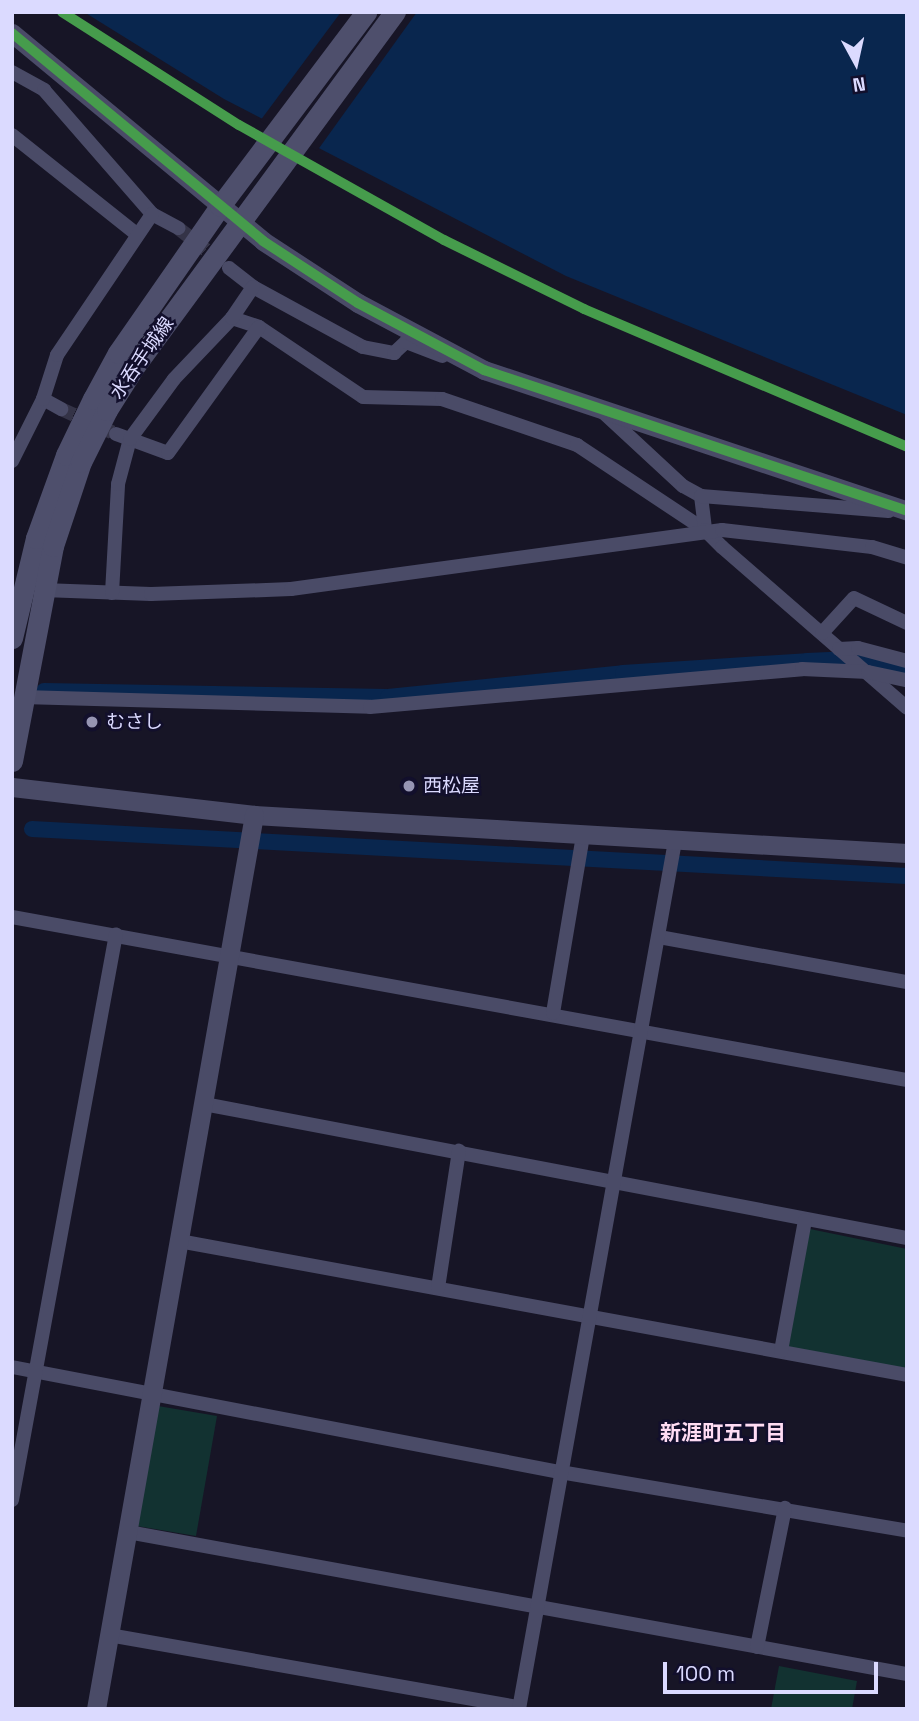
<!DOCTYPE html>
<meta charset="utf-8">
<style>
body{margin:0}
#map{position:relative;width:919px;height:1721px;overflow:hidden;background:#171526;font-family:"Space Grotesk","Noto Sans JP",sans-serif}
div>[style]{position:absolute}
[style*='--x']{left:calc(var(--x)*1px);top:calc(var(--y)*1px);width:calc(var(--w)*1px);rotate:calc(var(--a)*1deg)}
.green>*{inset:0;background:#123231}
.water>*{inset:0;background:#09264e}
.pier>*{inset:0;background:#171526}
.canal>*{height:16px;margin:-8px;padding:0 8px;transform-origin:8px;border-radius:8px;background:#09264e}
.minor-tunnel>*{height:14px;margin-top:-7px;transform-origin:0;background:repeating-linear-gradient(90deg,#343347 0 14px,transparent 0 21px)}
.minor>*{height:14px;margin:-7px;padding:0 7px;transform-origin:7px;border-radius:7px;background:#4a4b67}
.tertiary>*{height:19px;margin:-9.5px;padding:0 9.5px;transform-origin:9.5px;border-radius:9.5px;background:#4a4b67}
.secondary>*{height:21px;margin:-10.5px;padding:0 10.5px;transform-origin:10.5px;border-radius:10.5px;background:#4e4f6c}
.cycleway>*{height:10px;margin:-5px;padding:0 5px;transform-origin:5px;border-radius:5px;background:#469c4c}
.dots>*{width:19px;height:19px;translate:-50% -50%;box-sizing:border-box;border:4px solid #120f2c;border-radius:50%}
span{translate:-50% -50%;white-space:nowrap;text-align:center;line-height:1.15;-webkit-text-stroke:5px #120f2c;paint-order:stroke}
.street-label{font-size:19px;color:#dbdaff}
.poi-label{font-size:19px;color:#dbdaff}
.left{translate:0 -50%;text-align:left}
.neighbourhood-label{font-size:21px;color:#ffdcf4;font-weight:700}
.frame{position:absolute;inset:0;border:14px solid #dbdaff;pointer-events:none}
.north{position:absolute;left:821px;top:28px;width:70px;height:70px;-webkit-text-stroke:5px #120f2c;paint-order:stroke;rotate:172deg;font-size:19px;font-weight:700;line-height:28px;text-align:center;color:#dbdaff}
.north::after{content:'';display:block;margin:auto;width:24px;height:32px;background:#dbdaff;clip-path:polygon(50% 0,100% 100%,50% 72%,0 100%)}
.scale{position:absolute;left:663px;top:1662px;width:215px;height:32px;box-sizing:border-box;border:4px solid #dbdaff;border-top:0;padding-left:9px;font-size:21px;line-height:24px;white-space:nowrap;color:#dbdaff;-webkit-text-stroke:5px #120f2c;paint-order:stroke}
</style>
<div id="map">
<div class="green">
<div style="clip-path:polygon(810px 1229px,907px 1249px,907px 1377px,784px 1350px)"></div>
<div style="clip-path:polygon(158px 1406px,217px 1416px,196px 1536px,137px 1526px)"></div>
<div style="clip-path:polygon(779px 1666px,857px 1681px,852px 1709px,771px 1709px)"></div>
</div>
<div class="water">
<div style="clip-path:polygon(84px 12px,907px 12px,907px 415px,566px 276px,224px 99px)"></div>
</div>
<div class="pier">
<div style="clip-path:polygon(341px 12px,417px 12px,317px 151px,260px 121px)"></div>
</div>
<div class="canal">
<div style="--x:44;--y:691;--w:344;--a:1"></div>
<div style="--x:388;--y:697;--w:236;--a:-5.8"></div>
<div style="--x:623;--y:673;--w:184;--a:-3.7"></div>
<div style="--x:807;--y:661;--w:45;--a:-2.5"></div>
<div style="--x:852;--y:659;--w:56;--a:11.3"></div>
<div style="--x:32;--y:829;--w:876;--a:3.07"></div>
</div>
<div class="minor-tunnel">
<div style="--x:178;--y:228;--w:65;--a:38.1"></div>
<div style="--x:61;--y:409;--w:60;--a:24.4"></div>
</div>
<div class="minor">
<div style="--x:12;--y:72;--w:37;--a:29"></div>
<div style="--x:44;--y:90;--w:164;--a:48.9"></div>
<div style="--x:152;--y:214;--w:30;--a:28"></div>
<div style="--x:12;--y:135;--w:157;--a:38.5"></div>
<div style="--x:229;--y:268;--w:31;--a:38"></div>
<div style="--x:253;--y:287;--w:125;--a:28.6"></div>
<div style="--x:363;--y:347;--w:32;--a:11"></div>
<div style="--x:394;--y:353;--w:16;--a:-43"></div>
<div style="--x:406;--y:342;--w:39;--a:21"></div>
<div style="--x:232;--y:318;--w:28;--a:18"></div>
<div style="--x:259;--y:327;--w:125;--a:33.9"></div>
<div style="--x:363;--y:397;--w:79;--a:1.5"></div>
<div style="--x:442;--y:399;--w:143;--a:18.8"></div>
<div style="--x:577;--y:445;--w:154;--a:33.6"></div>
<div style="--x:43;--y:399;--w:21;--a:29"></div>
<div style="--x:603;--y:412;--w:109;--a:42.8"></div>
<div style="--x:683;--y:486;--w:21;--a:29"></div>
<div style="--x:701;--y:496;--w:34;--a:83"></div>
<div style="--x:705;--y:530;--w:24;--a:45"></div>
<div style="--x:722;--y:547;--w:245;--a:41"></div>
<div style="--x:116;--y:434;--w:55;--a:20.1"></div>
<div style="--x:168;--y:453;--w:155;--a:-54.2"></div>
<div style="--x:12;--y:461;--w:69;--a:-63.4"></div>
<div style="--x:43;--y:399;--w:46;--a:-72.3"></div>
<div style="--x:57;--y:355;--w:170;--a:-56"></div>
<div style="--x:701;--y:496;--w:188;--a:4.6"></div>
<div style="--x:43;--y:590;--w:108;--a:2.1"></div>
<div style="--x:151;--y:594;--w:140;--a:-2"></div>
<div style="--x:291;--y:589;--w:435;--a:-7.8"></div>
<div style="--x:722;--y:530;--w:151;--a:6.5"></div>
<div style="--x:872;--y:547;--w:37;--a:17"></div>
<div style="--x:112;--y:593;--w:109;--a:-86.8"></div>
<div style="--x:118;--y:484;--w:47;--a:-75.1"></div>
<div style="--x:130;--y:439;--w:74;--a:-53.7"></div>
<div style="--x:174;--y:379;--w:84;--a:-46.4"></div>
<div style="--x:232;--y:318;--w:37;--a:-56"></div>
<div style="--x:822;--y:633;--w:47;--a:-47.6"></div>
<div style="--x:854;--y:598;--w:59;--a:25.3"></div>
<div style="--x:839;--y:649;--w:19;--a:-3"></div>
<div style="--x:858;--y:648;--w:51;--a:14.9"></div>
<div style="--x:22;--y:697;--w:348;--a:1.6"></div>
<div style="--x:370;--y:707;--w:434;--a:-5"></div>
<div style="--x:802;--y:669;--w:66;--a:2.6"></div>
<div style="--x:868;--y:672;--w:40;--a:12"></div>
<div style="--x:12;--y:917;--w:910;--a:10.32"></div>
<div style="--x:659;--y:937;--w:252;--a:10.3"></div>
<div style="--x:553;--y:1013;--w:181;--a:-80.4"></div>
<div style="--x:204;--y:1104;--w:716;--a:10.79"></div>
<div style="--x:179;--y:1241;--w:740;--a:10.43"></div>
<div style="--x:438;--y:1288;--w:139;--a:-81.3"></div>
<div style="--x:781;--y:1351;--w:133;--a:-79.6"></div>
<div style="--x:12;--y:1367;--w:558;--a:10.85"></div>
<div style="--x:560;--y:1472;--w:352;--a:9.6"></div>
<div style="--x:12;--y:1500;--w:575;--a:-79.59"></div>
<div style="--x:128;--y:1532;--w:792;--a:10.33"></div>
<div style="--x:109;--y:1635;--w:416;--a:10"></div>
<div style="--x:757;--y:1647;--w:142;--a:-78.6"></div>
<div style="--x:519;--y:1709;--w:882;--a:-79.81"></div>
</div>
<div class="tertiary">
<div style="--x:12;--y:33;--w:326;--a:39.6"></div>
<div style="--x:263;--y:241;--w:113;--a:33.1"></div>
<div style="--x:358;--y:303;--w:143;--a:28"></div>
<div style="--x:484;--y:370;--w:446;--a:18.4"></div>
<div style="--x:12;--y:787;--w:244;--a:6.6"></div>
<div style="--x:254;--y:815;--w:654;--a:3.33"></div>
<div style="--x:96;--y:1709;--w:908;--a:-79.98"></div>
</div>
<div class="secondary">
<div style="--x:12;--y:638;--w:103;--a:-76.5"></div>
<div style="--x:36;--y:538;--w:88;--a:-70.1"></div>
<div style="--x:66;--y:455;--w:62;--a:-64.3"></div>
<div style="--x:93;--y:399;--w:52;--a:-61.5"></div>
<div style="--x:118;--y:353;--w:179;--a:-55.2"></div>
<div style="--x:220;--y:206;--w:243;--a:-53"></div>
<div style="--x:12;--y:761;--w:219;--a:-79.2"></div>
<div style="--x:53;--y:546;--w:89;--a:-71.6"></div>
<div style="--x:81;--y:462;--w:58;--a:-63.4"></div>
<div style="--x:107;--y:410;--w:51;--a:-57.9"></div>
<div style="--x:134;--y:367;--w:441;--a:-53.7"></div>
</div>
<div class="cycleway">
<div style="--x:62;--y:12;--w:210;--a:32.6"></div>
<div style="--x:239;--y:125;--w:235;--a:29.3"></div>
<div style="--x:444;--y:240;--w:156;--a:26.2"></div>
<div style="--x:584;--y:309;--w:351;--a:23.1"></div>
<div style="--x:12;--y:33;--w:326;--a:39.6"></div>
<div style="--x:263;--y:241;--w:113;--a:33.1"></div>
<div style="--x:358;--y:303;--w:143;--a:28"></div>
<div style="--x:484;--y:370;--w:446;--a:18.4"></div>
</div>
<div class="dots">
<div style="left:92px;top:722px;background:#9695b3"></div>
<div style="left:409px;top:786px;background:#9695b3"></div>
</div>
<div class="street-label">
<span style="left:142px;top:358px;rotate:-55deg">水呑手城線</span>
</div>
<div class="poi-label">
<span class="left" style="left:106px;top:722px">むさし</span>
<span class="left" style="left:423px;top:786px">西松屋</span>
</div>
<div class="neighbourhood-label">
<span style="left:723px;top:1433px">新涯町五丁目</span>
</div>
<div class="frame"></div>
<div class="north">N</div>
<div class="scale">100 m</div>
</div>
